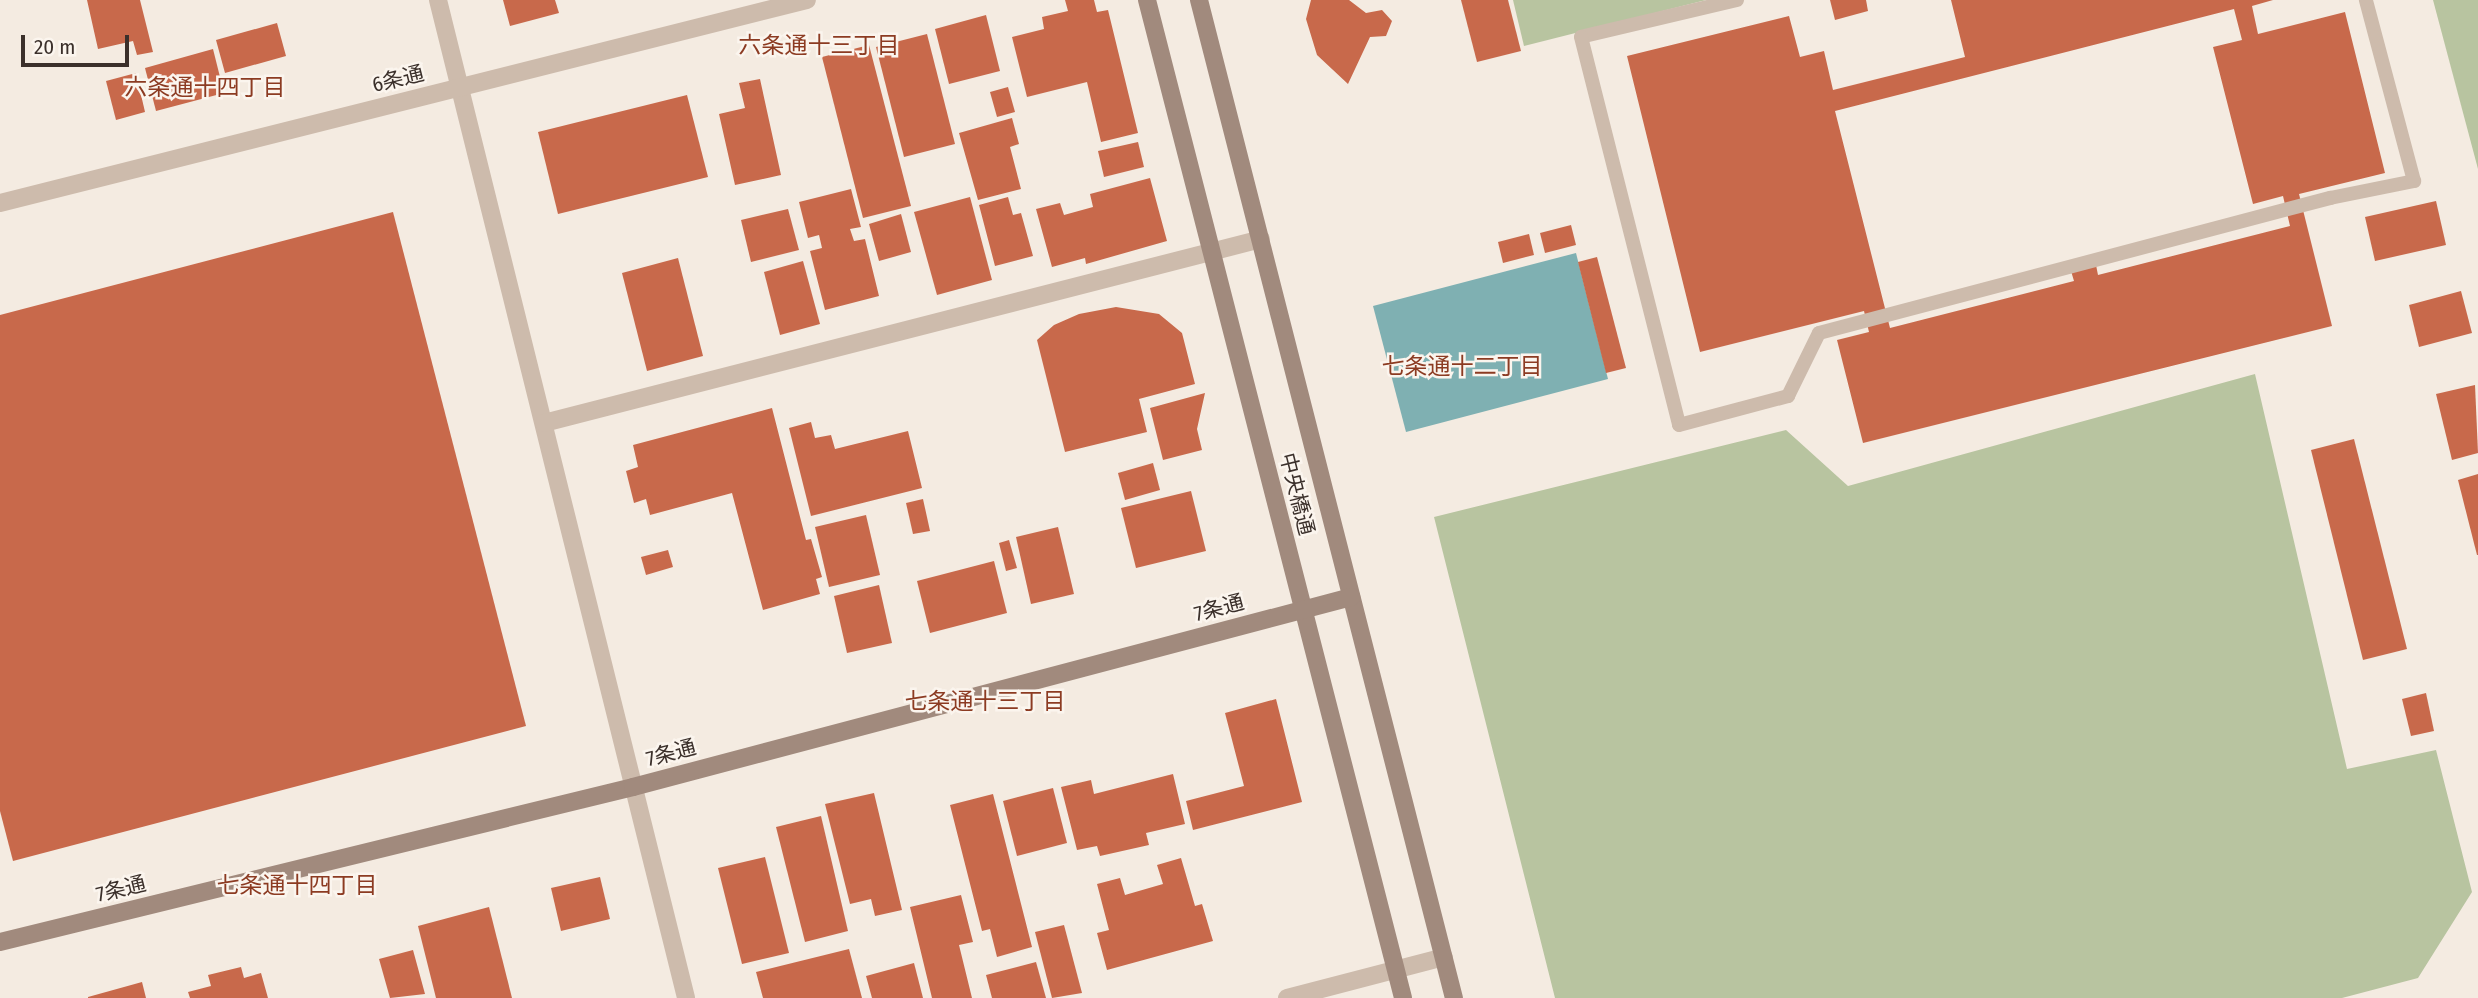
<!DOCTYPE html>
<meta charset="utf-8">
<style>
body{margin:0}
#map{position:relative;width:2478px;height:998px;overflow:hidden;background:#f4ebe1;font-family:"Fira Sans Condensed","Noto Sans JP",sans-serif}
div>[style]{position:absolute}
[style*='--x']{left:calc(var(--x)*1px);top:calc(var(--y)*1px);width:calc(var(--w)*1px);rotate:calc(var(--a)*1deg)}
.green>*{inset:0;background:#b8c4a0}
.water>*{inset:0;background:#7fb0b2}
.building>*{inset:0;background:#c8694b}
.lane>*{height:14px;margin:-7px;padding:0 7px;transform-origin:7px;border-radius:7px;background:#cdbbac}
.street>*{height:18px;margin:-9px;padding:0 9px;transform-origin:9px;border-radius:9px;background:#cdbbac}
.secondary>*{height:18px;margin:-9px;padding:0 9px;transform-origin:9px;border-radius:9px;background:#a18a7d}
span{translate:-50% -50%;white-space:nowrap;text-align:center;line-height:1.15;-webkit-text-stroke:5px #fbf5ee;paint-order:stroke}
.street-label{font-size:21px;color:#3b302b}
.neighbourhood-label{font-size:23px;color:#8c3b22}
.scale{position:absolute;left:21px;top:35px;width:108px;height:32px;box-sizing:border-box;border:4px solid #3b302b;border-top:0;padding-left:9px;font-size:21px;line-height:24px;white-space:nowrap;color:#3b302b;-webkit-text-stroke:5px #fbf5ee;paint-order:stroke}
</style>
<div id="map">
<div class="green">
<div style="clip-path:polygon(1513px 0,1706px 0,1524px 46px)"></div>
<div style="clip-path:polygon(2433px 0,2478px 0,2478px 169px)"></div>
<div style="clip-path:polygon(2255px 374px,2347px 769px,2436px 750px,2472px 892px,2418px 978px,2342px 998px,1555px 998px,1434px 517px,1786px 430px,1848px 486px)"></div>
</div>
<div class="water">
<div style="clip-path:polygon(1576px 253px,1608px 379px,1406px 432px,1373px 306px)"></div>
</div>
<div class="building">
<div style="clip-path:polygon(87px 0,140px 0,153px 52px,137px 55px,133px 41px,98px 49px)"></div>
<div style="clip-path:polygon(503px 0,555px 0,559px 13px,510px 26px)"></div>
<div style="clip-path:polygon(1065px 0,1094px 0,1097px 12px,1108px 10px,1138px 133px,1101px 142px,1087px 82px,1027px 97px,1012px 37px,1044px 29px,1042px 17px,1068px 11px)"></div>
<div style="clip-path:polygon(1349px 0,1366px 13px,1382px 10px,1392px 21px,1386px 36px,1370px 37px,1348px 84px,1317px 55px,1306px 19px,1311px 0)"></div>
<div style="clip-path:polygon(1461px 0,1508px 0,1521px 51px,1477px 62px)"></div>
<div style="clip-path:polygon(1830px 0,1866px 0,1868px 11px,1835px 20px)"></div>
<div style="clip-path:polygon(evenodd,1951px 0,2273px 0,2252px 6px,2258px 34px,2345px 12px,2385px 173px,2299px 194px,2332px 326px,1863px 443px,1837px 340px,1869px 332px,1864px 311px,1700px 352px,1627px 56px,1789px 16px,1800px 57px,1824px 51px,1833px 90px,1965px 57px,1951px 0,2234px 9px,2242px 40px,2213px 47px,2253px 204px,2283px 196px,2290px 226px,2098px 275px,2096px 265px,2071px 271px,2074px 281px,1890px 328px,1835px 111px,2234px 9px)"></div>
<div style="clip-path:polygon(986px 15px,1000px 71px,949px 84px,935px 29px)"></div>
<div style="clip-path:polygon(277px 23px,286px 56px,225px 73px,216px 40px)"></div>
<div style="clip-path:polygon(927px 34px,955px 144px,904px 157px,876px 47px)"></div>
<div style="clip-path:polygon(869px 45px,911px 206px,863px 218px,822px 57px)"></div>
<div style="clip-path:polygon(213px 49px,224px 93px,156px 111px,145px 68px)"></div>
<div style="clip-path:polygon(136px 73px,145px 112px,116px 120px,106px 81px)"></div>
<div style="clip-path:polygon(760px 79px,781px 175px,735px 185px,719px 114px,745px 108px,739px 83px)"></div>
<div style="clip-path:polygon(1008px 87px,1015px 112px,997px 117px,990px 92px)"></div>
<div style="clip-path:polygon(687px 95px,708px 177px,558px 214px,538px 132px)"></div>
<div style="clip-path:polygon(1012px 118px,1019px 144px,1010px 147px,1021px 189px,978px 200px,959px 133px)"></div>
<div style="clip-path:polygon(1138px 142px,1144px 167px,1104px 177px,1098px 151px)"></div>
<div style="clip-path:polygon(1150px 178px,1167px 241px,1086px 264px,1085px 258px,1052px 267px,1036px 209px,1060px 203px,1064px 215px,1093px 207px,1090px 194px)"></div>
<div style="clip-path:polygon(851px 189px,861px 227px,850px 229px,854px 241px,865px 239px,879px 296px,825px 310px,810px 251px,822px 248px,819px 235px,808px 238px,799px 202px)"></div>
<div style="clip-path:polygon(970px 197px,992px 280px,937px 295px,914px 212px)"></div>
<div style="clip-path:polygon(1008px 197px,1013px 215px,1021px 213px,1033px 256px,995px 266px,979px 205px)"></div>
<div style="clip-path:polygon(2436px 201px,2446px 245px,2375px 261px,2365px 217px)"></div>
<div style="clip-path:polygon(788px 209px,799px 250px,751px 262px,741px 220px)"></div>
<div style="clip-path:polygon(393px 212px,526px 726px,13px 861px,0 811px,0 315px)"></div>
<div style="clip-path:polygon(901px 214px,911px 252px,879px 261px,869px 224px)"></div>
<div style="clip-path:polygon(1571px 225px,1576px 245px,1545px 253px,1540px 233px)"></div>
<div style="clip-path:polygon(1529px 234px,1534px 255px,1503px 263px,1498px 242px)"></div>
<div style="clip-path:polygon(1597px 257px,1626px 368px,1606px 373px,1578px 262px)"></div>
<div style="clip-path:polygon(678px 258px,703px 356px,647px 371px,622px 273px)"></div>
<div style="clip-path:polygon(803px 261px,820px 324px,780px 335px,764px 272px)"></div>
<div style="clip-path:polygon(2461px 291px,2472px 333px,2419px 347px,2409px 305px)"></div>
<div style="clip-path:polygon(1116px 307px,1159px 314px,1182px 333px,1195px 384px,1139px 399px,1147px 432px,1065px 452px,1037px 340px,1054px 325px,1079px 314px)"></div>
<div style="clip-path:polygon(2475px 385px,2478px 453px,2452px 460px,2436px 394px)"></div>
<div style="clip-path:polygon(1205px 393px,1197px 429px,1202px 450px,1163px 460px,1150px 408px)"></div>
<div style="clip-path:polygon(772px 408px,806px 540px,811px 539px,822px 577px,816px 579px,820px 594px,763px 610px,732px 493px,650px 515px,646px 499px,634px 503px,626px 471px,638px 467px,633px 445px)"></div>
<div style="clip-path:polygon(811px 422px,815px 438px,831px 435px,835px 449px,908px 431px,922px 488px,811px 516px,789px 428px)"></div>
<div style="clip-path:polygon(2354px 439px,2407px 649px,2363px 660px,2311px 450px)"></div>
<div style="clip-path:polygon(1153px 463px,1160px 490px,1125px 500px,1118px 473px)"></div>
<div style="clip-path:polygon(2478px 474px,2478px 555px,2477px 555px,2458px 480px)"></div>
<div style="clip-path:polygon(1191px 491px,1206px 551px,1136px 568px,1121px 508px)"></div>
<div style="clip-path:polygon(923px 499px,930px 531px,913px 534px,906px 503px)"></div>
<div style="clip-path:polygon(866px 515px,880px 575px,829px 587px,815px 527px)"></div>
<div style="clip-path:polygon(1058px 527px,1074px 594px,1031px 604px,1016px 537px)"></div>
<div style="clip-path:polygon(1009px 540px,1017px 568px,1006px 571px,999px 543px)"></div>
<div style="clip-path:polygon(668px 550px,673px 567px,646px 575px,641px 557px)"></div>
<div style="clip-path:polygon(994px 561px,1007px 613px,930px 633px,917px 581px)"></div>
<div style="clip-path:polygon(879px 585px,892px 643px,847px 653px,834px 596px)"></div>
<div style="clip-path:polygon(2426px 693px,2434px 731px,2411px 736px,2402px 699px)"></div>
<div style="clip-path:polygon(1276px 699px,1302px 802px,1193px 830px,1186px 801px,1244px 786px,1225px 713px)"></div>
<div style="clip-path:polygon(1173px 774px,1185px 824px,1146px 833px,1149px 845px,1100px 856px,1097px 846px,1077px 850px,1061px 787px,1091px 780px,1094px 794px)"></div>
<div style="clip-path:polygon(1053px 788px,1067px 843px,1017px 856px,1003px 801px)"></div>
<div style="clip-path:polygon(874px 793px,902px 910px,875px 916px,871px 899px,850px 904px,825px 804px)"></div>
<div style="clip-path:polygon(993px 794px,1032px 947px,997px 957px,990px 929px,982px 931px,950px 805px)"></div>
<div style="clip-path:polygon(821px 816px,848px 931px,805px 942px,776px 827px)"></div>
<div style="clip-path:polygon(765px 857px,789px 953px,742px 964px,718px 868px)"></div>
<div style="clip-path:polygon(1181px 858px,1195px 906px,1202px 904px,1213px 941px,1107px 970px,1097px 933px,1109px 930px,1097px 884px,1120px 878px,1125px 895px,1163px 884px,1157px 865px)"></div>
<div style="clip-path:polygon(600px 877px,610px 919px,561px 931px,551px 888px)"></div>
<div style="clip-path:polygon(961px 895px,973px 942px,959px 945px,972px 998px,932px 998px,910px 907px)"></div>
<div style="clip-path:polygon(489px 907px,512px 998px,436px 998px,418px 926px)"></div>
<div style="clip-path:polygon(1064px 925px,1082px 993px,1052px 998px,1035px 932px)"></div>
<div style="clip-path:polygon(849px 949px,862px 998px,763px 998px,756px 972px)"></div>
<div style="clip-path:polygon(413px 950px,425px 994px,390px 998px,379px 959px)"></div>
<div style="clip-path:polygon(1036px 962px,1046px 998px,992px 998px,986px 975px)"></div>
<div style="clip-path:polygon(914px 963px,923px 998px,872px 998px,866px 976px)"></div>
<div style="clip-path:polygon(241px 967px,244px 978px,261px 973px,268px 998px,190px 998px,188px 992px,211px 986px,208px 975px)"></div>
<div style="clip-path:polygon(142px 982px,146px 998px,88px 998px,88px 997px)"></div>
</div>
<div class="lane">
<div style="--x:1737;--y:0;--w:160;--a:166.7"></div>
<div style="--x:1581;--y:37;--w:400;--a:75.8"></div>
<div style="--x:1679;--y:425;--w:113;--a:-14.9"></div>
<div style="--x:1788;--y:396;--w:70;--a:-63.8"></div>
<div style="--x:1819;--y:333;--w:529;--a:-14.8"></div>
<div style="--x:2330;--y:198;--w:86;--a:-11.4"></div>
<div style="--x:2414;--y:181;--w:187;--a:-104.9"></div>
</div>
<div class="street">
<div style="--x:438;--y:0;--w:1028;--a:76.04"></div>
<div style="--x:0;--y:203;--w:832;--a:-14.12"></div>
<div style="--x:544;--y:423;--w:740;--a:-14.39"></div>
<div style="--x:1287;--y:998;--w:162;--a:-14.6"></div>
</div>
<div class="secondary">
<div style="--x:1147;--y:0;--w:1030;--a:75.61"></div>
<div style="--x:1199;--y:0;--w:1030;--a:75.67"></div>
<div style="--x:0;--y:942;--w:652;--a:-13.76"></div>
<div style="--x:633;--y:787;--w:743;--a:-14.82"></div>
</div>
<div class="street-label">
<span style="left:398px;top:79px;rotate:-14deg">6条通</span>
<span style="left:1297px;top:494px;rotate:76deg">中央橋通</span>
<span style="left:1219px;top:608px;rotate:-15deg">7条通</span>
<span style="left:671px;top:753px;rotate:-15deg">7条通</span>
<span style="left:121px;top:889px;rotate:-14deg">7条通</span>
</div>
<div class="neighbourhood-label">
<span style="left:819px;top:45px">六条通十三丁目</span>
<span style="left:205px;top:87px">六条通十四丁目</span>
<span style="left:1462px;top:366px">七条通十二丁目</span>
<span style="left:985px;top:701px">七条通十三丁目</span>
<span style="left:297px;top:885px">七条通十四丁目</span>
</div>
<div class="scale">20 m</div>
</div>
